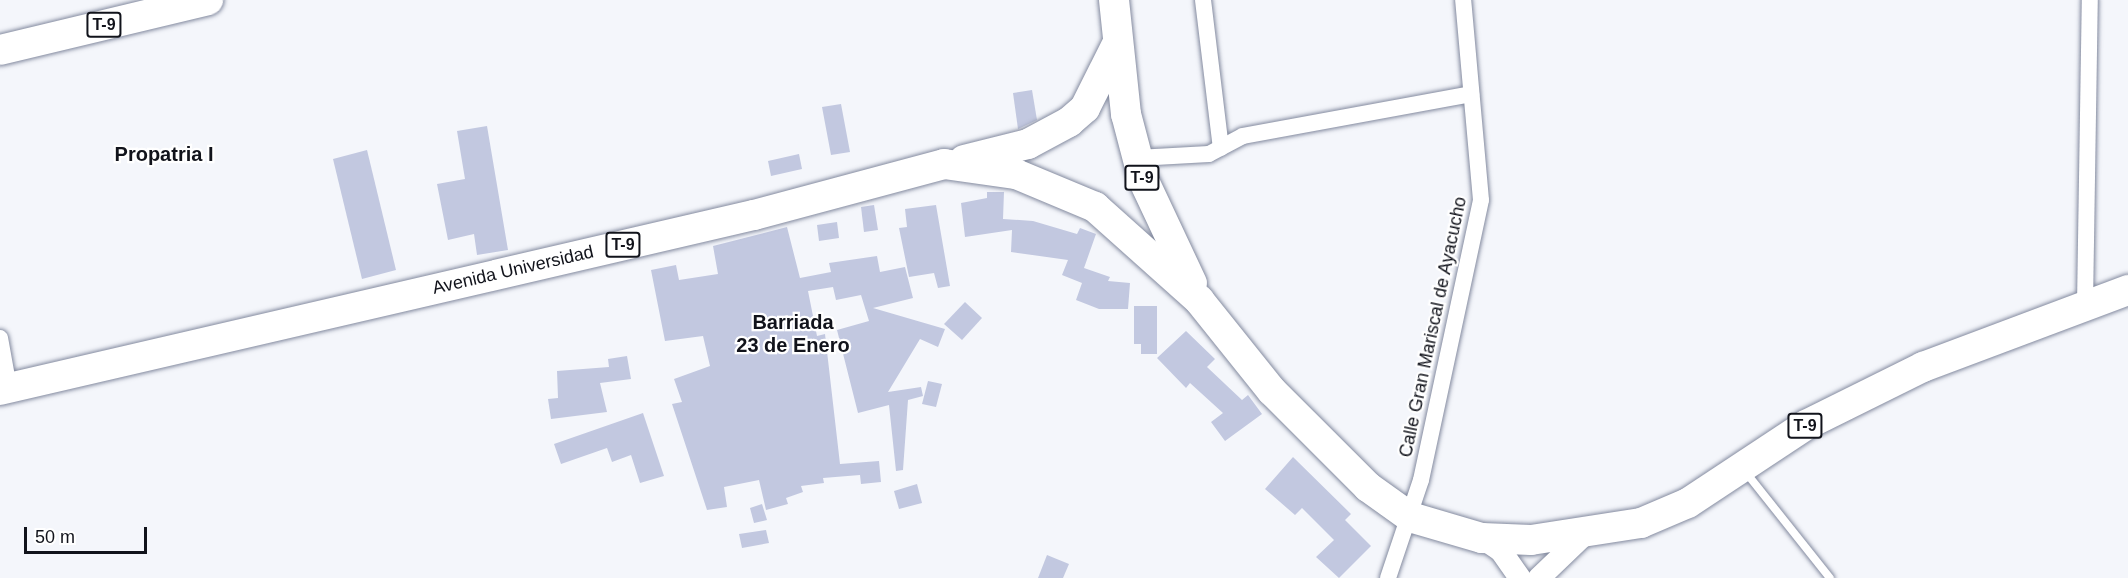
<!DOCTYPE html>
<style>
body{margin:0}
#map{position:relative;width:2128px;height:578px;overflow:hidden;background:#f4f6fb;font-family:Helvetica,sans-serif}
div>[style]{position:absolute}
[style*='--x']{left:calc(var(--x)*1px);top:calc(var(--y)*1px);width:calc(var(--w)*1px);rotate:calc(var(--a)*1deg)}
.building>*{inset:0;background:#c2c8e0}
.roads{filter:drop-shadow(0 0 2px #838a9f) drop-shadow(0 0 2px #838a9f)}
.lane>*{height:8px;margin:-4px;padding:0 4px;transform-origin:4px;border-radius:4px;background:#fff}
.street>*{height:16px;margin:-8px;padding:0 8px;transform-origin:8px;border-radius:8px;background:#fff}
.secondary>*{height:22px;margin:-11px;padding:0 11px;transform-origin:11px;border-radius:11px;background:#fff}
.highway>*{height:30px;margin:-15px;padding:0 15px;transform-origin:15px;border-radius:15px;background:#fff}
span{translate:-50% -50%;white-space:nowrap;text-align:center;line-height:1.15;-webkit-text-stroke:4.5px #fff;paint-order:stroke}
.shield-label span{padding:2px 4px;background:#fff;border:2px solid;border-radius:4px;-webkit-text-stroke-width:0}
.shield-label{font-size:16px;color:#11131b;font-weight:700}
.street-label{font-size:18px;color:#11131b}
.neighbourhood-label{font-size:20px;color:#11131b;font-weight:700}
.scale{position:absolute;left:24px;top:527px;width:123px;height:27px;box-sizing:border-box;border:3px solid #11131b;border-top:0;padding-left:8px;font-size:18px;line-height:21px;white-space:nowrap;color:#11131b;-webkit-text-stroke:4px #fff;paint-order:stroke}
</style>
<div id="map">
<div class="building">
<div style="clip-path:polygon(1032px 90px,1037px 120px,1018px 129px,1013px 93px)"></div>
<div style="clip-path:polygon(841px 104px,850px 152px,831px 155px,822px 107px)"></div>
<div style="clip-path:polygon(487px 126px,508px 250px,477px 255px,474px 234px,448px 240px,437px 184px,465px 179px,457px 131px)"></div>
<div style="clip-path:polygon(367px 150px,396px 270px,362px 279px,333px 159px)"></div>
<div style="clip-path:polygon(799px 154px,802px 169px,771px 176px,768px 161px)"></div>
<div style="clip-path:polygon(987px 192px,1004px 192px,1003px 219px,1033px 221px,1077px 234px,1080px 228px,1096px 234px,1084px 268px,1110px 277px,1108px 281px,1130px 283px,1128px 309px,1099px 309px,1076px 300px,1082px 283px,1062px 275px,1068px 260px,1011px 252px,1012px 230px,965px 237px,961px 203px,987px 198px)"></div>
<div style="clip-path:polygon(874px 205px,878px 230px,864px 232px,861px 207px)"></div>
<div style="clip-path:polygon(936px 205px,950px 286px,938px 288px,934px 273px,909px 277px,899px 228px,907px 227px,905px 209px)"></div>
<div style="clip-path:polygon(837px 222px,839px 238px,819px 241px,817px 225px)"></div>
<div style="clip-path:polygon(787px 227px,800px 278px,831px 272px,829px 263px,877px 256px,880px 272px,905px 267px,913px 298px,873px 308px,945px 329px,938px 347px,920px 339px,888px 392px,921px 387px,923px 396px,908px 400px,903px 470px,896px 471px,889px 405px,858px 413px,837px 330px,869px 321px,861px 295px,836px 300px,833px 287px,808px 291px,817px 336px,825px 334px,840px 464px,879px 461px,881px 482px,861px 484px,860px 475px,823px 478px,824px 483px,801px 486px,803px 492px,786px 498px,788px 504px,766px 510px,759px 480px,724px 487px,727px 507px,707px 510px,672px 404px,682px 402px,674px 379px,710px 366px,703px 336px,665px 341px,651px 270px,676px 265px,679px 280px,718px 274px,713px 246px)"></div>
<div style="clip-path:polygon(965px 302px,982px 318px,962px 340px,944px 324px)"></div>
<div style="clip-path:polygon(1134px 306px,1157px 306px,1157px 354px,1141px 354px,1141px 344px,1134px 344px)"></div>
<div style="clip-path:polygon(1186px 331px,1215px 359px,1207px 367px,1242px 400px,1248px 395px,1262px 414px,1225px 441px,1211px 422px,1223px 413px,1190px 383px,1186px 388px,1157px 358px)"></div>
<div style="clip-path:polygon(627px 356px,631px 379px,600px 383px,607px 412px,551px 419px,548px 399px,558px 398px,557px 371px,609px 367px,608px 359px)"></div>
<div style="clip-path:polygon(928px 381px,942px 384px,936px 407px,922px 404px)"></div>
<div style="clip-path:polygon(643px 413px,664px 476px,640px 483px,631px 455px,612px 462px,607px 448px,561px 464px,554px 444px)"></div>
<div style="clip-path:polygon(1293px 457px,1351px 514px,1345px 520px,1371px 546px,1339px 578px,1316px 557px,1334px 540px,1302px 508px,1295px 515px,1265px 489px)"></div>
<div style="clip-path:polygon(917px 484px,922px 503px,899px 509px,894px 491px)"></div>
<div style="clip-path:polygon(762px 504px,767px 520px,754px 523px,750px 508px)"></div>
<div style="clip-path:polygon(766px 530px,769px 543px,742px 548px,739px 534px)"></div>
<div style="clip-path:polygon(1047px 555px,1069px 564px,1063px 578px,1038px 578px)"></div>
</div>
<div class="roads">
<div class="lane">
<div style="--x:1744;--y:470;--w:138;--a:51.5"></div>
</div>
<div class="street">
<div style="--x:1203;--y:0;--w:149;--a:83.1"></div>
<div style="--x:1137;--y:158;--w:72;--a:-3.2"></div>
<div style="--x:1209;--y:154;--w:38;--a:-28"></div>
<div style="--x:1243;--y:136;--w:232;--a:-10.4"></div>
<div style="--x:2085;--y:305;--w:305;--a:-89.1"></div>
<div style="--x:0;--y:338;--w:51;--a:79.8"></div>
<div style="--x:1388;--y:578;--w:103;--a:-71.4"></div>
<div style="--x:1421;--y:480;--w:286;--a:-77.9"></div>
<div style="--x:1481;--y:200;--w:201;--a:-95.1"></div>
</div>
<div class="secondary">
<div style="--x:1482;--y:538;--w:23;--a:34"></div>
<div style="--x:1501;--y:551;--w:33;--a:55"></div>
<div style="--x:1539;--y:578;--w:62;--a:-43.7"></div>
</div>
<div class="highway">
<div style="--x:1114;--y:0;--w:115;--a:84"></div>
<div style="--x:1126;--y:114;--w:67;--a:75.3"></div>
<div style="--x:1143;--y:179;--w:115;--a:64.8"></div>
<div style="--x:0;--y:50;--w:214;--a:-13.5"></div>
<div style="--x:964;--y:160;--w:66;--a:-14"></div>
<div style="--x:1028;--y:144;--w:47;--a:-28.2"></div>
<div style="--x:1069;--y:122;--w:21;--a:-41"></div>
<div style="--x:1085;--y:108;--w:69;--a:-63.4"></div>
<div style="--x:0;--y:390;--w:774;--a:-13.07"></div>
<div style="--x:754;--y:215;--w:197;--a:-15"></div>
<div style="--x:944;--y:164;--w:73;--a:7.9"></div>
<div style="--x:1016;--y:174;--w:86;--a:22.7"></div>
<div style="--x:1095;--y:207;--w:140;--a:41.8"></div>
<div style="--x:1199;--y:300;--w:117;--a:51.3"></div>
<div style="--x:1272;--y:391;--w:136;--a:45"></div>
<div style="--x:1368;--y:487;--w:52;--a:35.5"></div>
<div style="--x:1410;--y:517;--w:75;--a:16.3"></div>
<div style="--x:1482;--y:538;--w:49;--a:2.3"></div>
<div style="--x:1531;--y:540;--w:111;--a:-8.8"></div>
<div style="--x:1641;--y:523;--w:51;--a:-23.1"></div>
<div style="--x:1688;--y:503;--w:141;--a:-33.5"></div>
<div style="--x:1806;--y:425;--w:131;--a:-26.4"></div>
<div style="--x:1923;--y:367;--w:219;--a:-20.6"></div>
</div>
</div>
<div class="shield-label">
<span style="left:104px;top:25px">T-9</span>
<span style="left:1142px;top:178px">T-9</span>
<span style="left:623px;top:245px">T-9</span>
<span style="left:1805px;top:426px">T-9</span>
</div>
<div class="street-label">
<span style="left:513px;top:270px;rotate:-13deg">Avenida Universidad</span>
<span style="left:1433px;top:327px;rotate:-78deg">Calle Gran Mariscal de Ayacucho</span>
</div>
<div class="neighbourhood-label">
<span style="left:164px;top:154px">Propatria I</span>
<span style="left:793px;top:334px">Barriada<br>23 de Enero</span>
</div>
<div class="scale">50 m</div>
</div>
